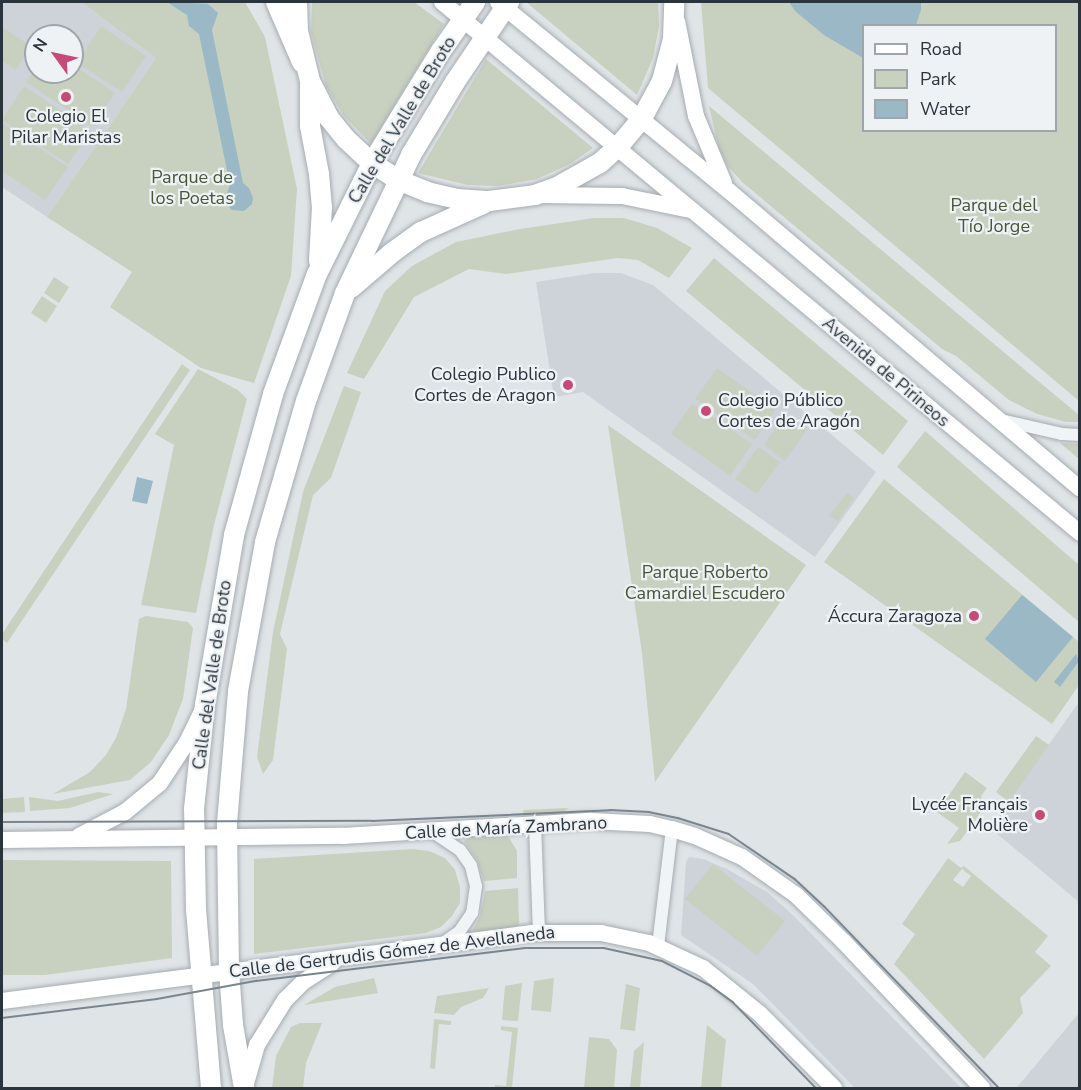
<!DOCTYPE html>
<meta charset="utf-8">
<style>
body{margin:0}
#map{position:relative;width:1081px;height:1090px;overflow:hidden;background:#dfe4e7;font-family:"Nunito Sans",sans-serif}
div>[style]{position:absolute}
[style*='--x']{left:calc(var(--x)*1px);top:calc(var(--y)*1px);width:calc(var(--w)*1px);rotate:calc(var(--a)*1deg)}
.built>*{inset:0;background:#cdd3d9}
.green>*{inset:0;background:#c8d1c0}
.water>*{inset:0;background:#9bb8c6}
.roads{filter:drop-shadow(0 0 2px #a5acb1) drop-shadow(0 0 2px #a5acb1)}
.street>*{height:12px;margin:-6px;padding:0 6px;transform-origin:6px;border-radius:6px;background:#f1f4f6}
.secondary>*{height:16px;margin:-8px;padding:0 8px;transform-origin:8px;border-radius:8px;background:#fff}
.primary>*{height:20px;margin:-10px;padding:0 10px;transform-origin:10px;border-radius:10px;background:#fff}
.highway>*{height:22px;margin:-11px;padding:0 11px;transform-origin:11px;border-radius:11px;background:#fff}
.tram>*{height:1.5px;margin:-0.75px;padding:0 0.75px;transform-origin:0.75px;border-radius:0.75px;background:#798690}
.dots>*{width:16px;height:16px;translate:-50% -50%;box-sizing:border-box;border:3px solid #eef2f5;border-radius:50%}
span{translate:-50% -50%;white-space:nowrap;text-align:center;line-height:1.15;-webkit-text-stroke:4.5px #eef2f5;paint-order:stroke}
.poi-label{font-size:18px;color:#29343d}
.right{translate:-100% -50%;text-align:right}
.left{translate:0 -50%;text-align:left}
.street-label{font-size:18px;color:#29343d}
.park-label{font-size:18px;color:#445837}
.frame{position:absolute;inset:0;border:3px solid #29343d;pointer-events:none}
.legend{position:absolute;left:862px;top:24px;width:195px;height:108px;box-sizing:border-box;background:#eef2f5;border:2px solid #9fa6ab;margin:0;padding:8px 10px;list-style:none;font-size:18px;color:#29343d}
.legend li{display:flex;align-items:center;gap:12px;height:30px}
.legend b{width:30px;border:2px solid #9fa6ab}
.north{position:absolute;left:24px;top:24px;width:60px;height:60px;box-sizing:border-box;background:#eef2f5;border:2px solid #9fa6ab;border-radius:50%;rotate:303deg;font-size:16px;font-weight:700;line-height:24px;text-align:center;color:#29343d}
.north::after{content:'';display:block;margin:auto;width:21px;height:27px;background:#c64a76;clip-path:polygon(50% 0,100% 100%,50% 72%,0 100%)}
</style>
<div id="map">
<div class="built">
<div style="clip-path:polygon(evenodd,2px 2px,81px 2px,156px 58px,47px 217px,2px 187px,2px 2px,36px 36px,72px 36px,72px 72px,36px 72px,36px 36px)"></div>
<div style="clip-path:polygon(594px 273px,621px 273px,653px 285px,876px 472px,815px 557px,583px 392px,554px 397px,536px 282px)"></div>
<div style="clip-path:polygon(1079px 702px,1079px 902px,990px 828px)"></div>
<div style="clip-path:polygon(689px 857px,703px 859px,727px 869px,767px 892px,794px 916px,961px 1088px,855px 1088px,753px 984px,681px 935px,686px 862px)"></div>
<div style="clip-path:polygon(1079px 1013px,1079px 1088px,1016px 1088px,1024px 1079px)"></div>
</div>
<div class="green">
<div style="clip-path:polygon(81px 2px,245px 2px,265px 37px,297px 189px,291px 276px,254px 383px,201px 368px,110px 307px,132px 272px,47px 217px,156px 58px)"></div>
<div style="clip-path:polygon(312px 2px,414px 2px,444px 24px,371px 144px,344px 116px,326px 86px,311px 32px)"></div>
<div style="clip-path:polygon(526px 2px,658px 2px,659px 26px,653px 58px,637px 95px)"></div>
<div style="clip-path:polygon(evenodd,701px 2px,1079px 2px,1079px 401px,708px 88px,701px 2px,864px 26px,1056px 26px,1056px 130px,864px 130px,864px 26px)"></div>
<div style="clip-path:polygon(101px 26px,146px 56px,122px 92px,77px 63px)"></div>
<div style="clip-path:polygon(2px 27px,31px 46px,16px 70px,2px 61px)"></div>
<div style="clip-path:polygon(486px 59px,521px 88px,593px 148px,570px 164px,537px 179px,499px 186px,468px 185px,418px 173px)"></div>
<div style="clip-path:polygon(72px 64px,115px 93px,93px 127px,26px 82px,36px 68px,36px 72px,72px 72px)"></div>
<div style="clip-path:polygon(24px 86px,91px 131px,68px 164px,2px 120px)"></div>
<div style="clip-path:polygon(709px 106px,1079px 415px,1079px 422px,1066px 422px,1037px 414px,1009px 400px,956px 356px,942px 349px,742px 182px,727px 165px,719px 149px)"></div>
<div style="clip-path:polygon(2px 123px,68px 167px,45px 200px,2px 171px)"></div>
<div style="clip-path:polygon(594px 218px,624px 218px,657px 228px,692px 248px,669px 278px,638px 260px,618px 258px,506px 274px,469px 269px,414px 297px,364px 379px,347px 373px,385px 291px,412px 266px,456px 242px,520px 229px)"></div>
<div style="clip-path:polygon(714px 258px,908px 421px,883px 455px,686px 291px)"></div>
<div style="clip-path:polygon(54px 277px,69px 287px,59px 303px,44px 293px)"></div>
<div style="clip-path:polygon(42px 296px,57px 306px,46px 323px,31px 313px)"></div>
<div style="clip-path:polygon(182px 364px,190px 370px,7px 643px,2px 639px,2px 634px)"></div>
<div style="clip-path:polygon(717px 368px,776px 409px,755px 440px,695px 399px)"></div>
<div style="clip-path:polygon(198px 369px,238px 390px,247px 399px,214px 525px,196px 613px,141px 605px,174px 445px,155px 434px)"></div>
<div style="clip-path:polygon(344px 386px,361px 392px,331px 478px,313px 495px,280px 634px,287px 649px,273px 760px,263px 774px,257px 757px,273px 632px,303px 492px)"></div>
<div style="clip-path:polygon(692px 403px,752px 444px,730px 476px,671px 434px)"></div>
<div style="clip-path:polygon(785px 414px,807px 430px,785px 461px,764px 445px)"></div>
<div style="clip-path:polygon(608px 425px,806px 565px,655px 782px,642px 653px)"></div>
<div style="clip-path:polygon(925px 431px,1079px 565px,1079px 622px,897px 467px)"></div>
<div style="clip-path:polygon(1060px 443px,1079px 444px,1079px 459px)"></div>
<div style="clip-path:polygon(758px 447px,780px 462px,757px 494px,735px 479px)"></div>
<div style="clip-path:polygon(884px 479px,1079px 642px,1079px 685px,1052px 724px,824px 562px)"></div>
<div style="clip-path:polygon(847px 493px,854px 498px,838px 521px,829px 516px)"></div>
<div style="clip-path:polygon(146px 616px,188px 622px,193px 628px,183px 699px,169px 735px,151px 762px,130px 780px,53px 794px,90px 772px,106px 755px,116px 738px,126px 709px,139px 619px)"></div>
<div style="clip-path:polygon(1036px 736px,1049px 745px,1009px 802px,996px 792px)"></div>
<div style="clip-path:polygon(965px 772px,987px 788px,981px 796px,983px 809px,960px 841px,947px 844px,959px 828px,937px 812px)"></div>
<div style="clip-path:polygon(98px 792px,113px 794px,70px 808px,30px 811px,29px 797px,58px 801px)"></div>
<div style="clip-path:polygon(24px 797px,25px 812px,2px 813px,2px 799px)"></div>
<div style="clip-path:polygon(569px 808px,557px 815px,524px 817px,523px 810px)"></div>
<div style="clip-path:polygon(508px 836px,517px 851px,517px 878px,484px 881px,477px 860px,464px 841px,470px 837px)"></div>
<div style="clip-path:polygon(413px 849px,429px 851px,445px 858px,455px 870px,460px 887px,460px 903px,452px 916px,441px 927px,426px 933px,254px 954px,254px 859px)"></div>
<div style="clip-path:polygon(evenodd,948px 858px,961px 868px,964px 866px,1048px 936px,1035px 952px,1051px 966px,1020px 998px,1023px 1013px,984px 1059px,894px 964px,915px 934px,902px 924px,948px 858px,962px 869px,971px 876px,963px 887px,953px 880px,962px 869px)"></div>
<div style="clip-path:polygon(2px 860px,171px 861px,172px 958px,45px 975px,2px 975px)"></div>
<div style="clip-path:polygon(713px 864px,785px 921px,757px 956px,685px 899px)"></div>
<div style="clip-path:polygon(518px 888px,519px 924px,516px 928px,470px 935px,480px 916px,485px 891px)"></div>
<div style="clip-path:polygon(374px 978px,378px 993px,304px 1005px,335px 987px)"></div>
<div style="clip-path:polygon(554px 978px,551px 1012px,531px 1010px,534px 981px)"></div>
<div style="clip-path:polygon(522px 983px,518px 1021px,502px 1020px,505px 986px)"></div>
<div style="clip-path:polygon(626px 984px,640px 988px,635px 1031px,620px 1029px)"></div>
<div style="clip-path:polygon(489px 988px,483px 998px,461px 1007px,454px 1015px,434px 1013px,437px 996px)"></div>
<div style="clip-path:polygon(434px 1019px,451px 1021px,451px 1025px,439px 1024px,435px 1069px,430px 1068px)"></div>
<div style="clip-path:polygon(300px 1023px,322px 1023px,306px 1063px,303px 1088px,272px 1088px,276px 1056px,291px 1027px)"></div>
<div style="clip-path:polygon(707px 1025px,726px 1040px,721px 1088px,701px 1088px)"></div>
<div style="clip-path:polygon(501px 1026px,518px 1028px,512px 1088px,495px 1088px,495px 1085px,506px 1086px,512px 1032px,501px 1030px)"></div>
<div style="clip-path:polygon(589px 1037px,609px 1039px,617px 1050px,614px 1088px,584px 1088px)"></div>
<div style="clip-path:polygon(644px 1042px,640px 1088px,630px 1088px,634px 1051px)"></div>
</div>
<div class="water">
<div style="clip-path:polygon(167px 2px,208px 4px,218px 13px,212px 30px,243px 183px,249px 188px,253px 198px,252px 204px,244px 211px,231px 210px,225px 198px,230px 185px,199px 34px,189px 26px,187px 15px)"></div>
<div style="clip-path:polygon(789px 2px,921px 2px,921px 10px,916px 25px,864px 26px,863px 58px,824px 35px,795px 11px)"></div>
<div style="clip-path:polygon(137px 477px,153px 481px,147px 504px,132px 501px)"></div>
<div style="clip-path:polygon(1022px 595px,1073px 637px,1036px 682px,985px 639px)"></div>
<div style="clip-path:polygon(1076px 654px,1079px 661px,1060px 687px,1054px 682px)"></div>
</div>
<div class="roads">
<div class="street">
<div style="--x:1001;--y:420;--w:63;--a:12.9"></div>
<div style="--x:1062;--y:434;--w:18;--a:3"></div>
<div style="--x:535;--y:824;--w:108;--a:87.9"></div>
<div style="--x:433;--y:832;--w:32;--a:34"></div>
<div style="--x:460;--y:850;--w:19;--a:55"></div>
<div style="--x:471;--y:866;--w:21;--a:76"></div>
<div style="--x:476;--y:886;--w:27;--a:98"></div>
<div style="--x:472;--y:913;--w:23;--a:124"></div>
<div style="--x:459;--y:932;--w:19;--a:145"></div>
<div style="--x:658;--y:946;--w:118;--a:-83.2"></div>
</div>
<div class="secondary">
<div style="--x:442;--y:2;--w:830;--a:39.77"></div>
<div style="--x:498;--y:2;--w:298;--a:39.3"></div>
<div style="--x:729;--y:191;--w:460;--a:40.3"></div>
<div style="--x:677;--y:21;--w:97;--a:78.7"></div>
<div style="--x:696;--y:116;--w:73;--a:67.3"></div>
<div style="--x:541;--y:195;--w:81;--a:0.7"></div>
<div style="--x:622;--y:196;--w:70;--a:11.5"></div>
<div style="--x:79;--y:836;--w:52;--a:-27.6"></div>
<div style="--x:125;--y:812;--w:45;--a:-39.6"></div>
<div style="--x:160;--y:783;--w:49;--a:-56.6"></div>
<div style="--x:187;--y:742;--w:34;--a:-64"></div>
<div style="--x:2;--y:840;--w:341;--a:-0.7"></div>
<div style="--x:343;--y:836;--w:248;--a:-3.5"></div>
<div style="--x:591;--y:821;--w:59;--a:2.9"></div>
<div style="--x:650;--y:824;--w:23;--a:13"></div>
<div style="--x:672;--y:829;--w:24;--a:17"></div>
<div style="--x:695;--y:836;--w:51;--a:24.1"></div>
<div style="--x:742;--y:857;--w:66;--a:35.1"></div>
<div style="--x:796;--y:895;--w:67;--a:44.4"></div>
<div style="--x:844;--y:942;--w:201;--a:46.6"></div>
<div style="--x:2;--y:1001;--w:534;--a:-7.31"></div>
<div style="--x:532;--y:933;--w:69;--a:0"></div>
<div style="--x:601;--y:933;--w:49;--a:11.8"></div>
<div style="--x:649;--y:943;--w:60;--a:24.8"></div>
<div style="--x:703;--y:968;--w:73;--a:38.9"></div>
<div style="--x:760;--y:1014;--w:105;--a:45"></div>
<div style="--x:245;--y:1087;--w:44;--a:-74.1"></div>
<div style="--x:257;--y:1045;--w:53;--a:-58.1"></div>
<div style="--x:285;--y:1000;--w:25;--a:-45"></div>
<div style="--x:303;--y:982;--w:35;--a:-33"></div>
</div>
<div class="primary">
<div style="--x:297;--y:2;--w:29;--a:88"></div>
<div style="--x:298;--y:31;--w:51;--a:76.5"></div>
<div style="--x:310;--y:81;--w:42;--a:62.8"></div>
<div style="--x:329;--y:118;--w:27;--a:51"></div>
<div style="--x:346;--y:139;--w:35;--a:43"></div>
<div style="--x:372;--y:163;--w:31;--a:33"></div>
<div style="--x:398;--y:180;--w:31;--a:22"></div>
<div style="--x:427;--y:192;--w:31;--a:13"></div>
<div style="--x:457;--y:199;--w:32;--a:4"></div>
<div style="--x:489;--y:201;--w:46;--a:-7.4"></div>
<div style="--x:535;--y:195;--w:23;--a:-20"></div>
<div style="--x:557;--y:187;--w:49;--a:-29.2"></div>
<div style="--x:600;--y:163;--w:24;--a:-42"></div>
<div style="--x:618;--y:147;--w:35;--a:-50"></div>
<div style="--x:641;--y:120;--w:44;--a:-61.7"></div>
<div style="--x:662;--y:81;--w:43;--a:-75.3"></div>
<div style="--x:673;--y:39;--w:37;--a:-88"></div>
<div style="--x:310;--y:84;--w:42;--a:90"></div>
<div style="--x:310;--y:126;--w:49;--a:79.4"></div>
<div style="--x:319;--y:174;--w:33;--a:85"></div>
<div style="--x:322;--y:207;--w:54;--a:93.2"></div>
<div style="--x:351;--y:288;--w:55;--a:-40.6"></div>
<div style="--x:393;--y:252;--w:34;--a:-36"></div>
<div style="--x:421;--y:232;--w:70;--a:-24.4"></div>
<div style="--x:211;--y:1088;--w:180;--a:-94.8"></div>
<div style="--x:196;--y:909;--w:100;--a:-91.1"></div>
<div style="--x:194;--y:809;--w:105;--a:-84"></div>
<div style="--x:205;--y:705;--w:172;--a:-80.3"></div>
<div style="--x:234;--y:535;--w:146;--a:-74.5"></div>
<div style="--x:273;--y:394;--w:128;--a:-69.9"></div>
<div style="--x:317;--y:274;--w:124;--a:-63.6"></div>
<div style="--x:372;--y:163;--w:132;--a:-58.4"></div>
<div style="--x:441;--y:51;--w:60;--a:-55.2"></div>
<div style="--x:244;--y:1088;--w:64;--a:-99.9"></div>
<div style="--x:233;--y:1025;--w:54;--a:-94.2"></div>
<div style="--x:229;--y:971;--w:148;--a:-90.8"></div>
<div style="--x:227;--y:823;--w:132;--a:-85.2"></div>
<div style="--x:238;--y:691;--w:151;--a:-79.7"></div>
<div style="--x:265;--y:542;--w:147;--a:-73.8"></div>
<div style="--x:306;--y:401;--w:115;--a:-70.1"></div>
<div style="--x:345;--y:293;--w:153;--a:-64.4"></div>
<div style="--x:411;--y:155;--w:85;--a:-58.9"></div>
<div style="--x:455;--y:82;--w:97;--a:-56"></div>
</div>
<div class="highway">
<div style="--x:277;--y:2;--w:65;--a:66.6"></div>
</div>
</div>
<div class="tram">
<div style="--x:2;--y:822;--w:370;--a:-0.2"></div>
<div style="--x:372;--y:821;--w:238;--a:-2.6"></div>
<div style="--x:610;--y:810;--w:39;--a:3"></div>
<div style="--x:649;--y:812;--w:30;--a:12"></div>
<div style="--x:678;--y:818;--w:53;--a:17.4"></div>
<div style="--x:729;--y:834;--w:80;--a:34.3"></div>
<div style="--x:795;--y:879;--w:41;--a:43"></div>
<div style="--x:825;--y:907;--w:251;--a:46.1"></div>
<div style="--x:2;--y:1018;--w:156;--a:-7"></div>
<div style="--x:157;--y:999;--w:101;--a:-10.3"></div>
<div style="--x:256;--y:981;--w:271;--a:-7"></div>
<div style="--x:525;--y:948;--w:79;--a:0"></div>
<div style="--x:604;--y:948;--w:59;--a:12.6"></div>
<div style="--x:662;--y:961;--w:55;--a:27"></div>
<div style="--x:711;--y:986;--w:27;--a:36"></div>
<div style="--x:733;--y:1002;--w:120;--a:46"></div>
</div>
<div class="dots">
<div style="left:66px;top:97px;background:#c64a76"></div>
<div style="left:568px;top:385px;background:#c64a76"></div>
<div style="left:706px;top:411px;background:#c64a76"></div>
<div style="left:974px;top:616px;background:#c64a76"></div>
<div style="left:1040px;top:815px;background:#c64a76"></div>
</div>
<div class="poi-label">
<span style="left:66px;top:127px">Colegio El<br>Pilar Maristas</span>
<span class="right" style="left:556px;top:385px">Colegio Publico<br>Cortes de Aragon</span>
<span class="left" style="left:718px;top:411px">Colegio Público<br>Cortes de Aragón</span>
<span class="right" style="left:962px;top:616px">Áccura Zaragoza</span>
<span class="right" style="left:1028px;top:815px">Lycée Français<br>Molière</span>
</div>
<div class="street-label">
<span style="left:402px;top:120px;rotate:-59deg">Calle del Valle de Broto</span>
<span style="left:886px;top:372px;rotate:40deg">Avenida de Pirineos</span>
<span style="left:212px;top:675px;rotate:-82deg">Calle del Valle de Broto</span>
<span style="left:506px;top:828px;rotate:-3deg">Calle de María Zambrano</span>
<span style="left:392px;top:952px;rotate:-7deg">Calle de Gertrudis Gómez de Avellaneda</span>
</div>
<div class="park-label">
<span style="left:192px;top:188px">Parque de<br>los Poetas</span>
<span style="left:994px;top:216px">Parque del<br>Tío Jorge</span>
<span style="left:705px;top:583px">Parque Roberto<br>Camardiel Escudero</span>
</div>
<div class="frame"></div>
<ul class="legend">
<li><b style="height:8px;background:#fff"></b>Road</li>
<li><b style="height:16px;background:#c8d1c0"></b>Park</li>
<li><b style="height:16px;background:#9bb8c6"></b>Water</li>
</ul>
<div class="north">N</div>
</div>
